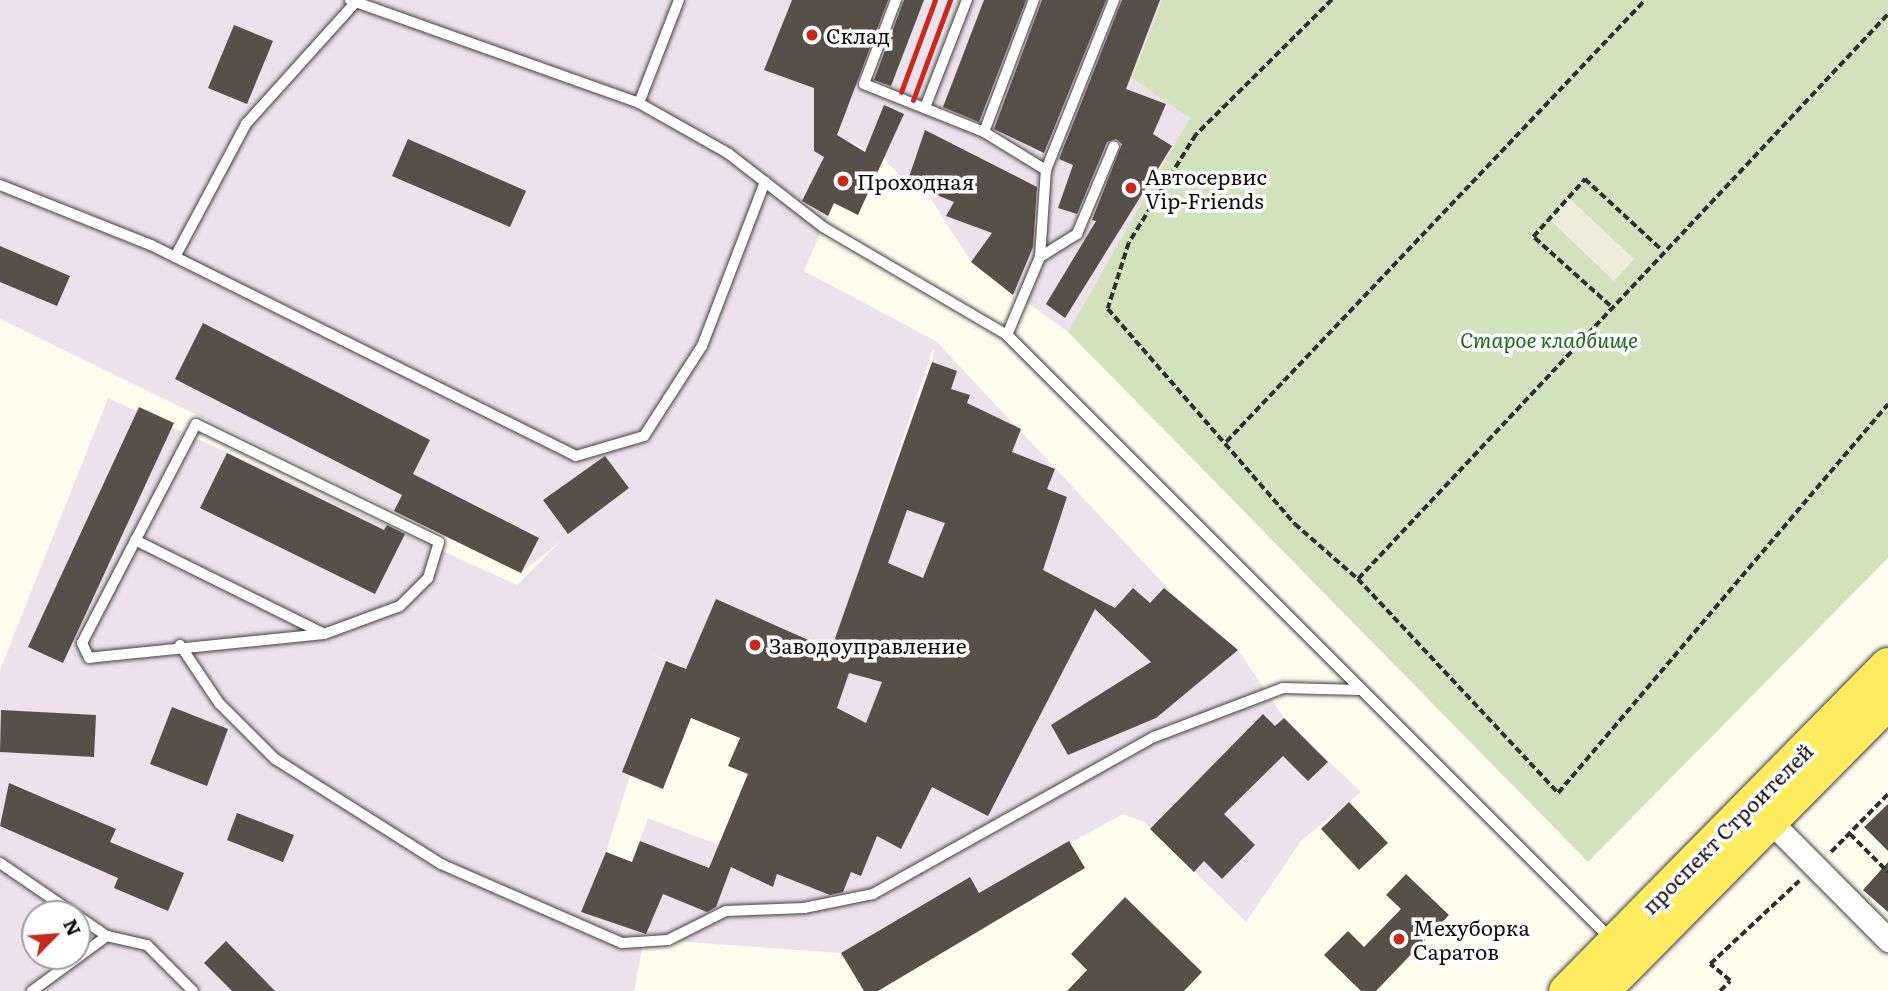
<!DOCTYPE html>
<meta charset="utf-8">
<style>
body{margin:0}
#map{position:relative;width:1888px;height:991px;overflow:hidden;background:#fffeee;font-family:Literata,serif}
div>[style]{position:absolute}
[style*='--x']{left:calc(var(--x)*1px);top:calc(var(--y)*1px);width:calc(var(--w)*1px);rotate:calc(var(--a)*1deg)}
.industrial>*{inset:0;background:#ede1ec}
.cemetery>*{inset:0;background:#d2e2bd}
.plaza>*{inset:0;background:#efeddc}
.building>*{inset:0;background:#575049}
.path>*{height:3.5px;margin-top:-1.75px;transform-origin:0;background:repeating-linear-gradient(90deg,#2f2f2f 0 7px,transparent 0 10.5px)}
.roads{filter:drop-shadow(0 0 2px #404040) drop-shadow(0 0 2px #404040)}
.lane>*{height:10px;margin:-5px;padding:0 5px;transform-origin:5px;border-radius:5px;background:#fff}
.street>*{height:23px;margin:-11.5px;padding:0 11.5px;transform-origin:11.5px;border-radius:11.5px;background:#fff}
.primary>*{height:35px;margin:-17.5px;padding:0 17.5px;transform-origin:17.5px;border-radius:17.5px;background:#ffeb5e}
.rail>*{height:5px;margin:-2.5px;padding:0 2.5px;transform-origin:2.5px;border-radius:2.5px;background:#c6291d}
.dots>*{width:19px;height:19px;translate:-50% -50%;box-sizing:border-box;border:4px solid #fff;border-radius:50%}
span{translate:-50% -50%;white-space:nowrap;text-align:center;line-height:1.15;-webkit-text-stroke:7px #fff;paint-order:stroke}
.poi-label{font-size:21px;color:#0d0d0d}
.left{translate:0 -50%;text-align:left}
.park-label{font-size:21px;color:#20691a;font-style:italic}
.street-label{font-size:21px;color:#0d0d0d}
.north{position:absolute;left:21px;top:900px;width:70px;height:70px;box-sizing:border-box;background:#fff;border:2px solid #9e9e9e;border-radius:50%;rotate:65deg;font-size:19px;font-weight:700;line-height:28px;text-align:center;color:#0d0d0d}
.north::after{content:'';display:block;margin:auto;width:24px;height:32px;background:#c6291d;clip-path:polygon(50% 0,100% 100%,50% 72%,0 100%)}
</style>
<div id="map">
<div class="industrial">
<div style="clip-path:polygon(evenodd,0 0,1162px 0,1132px 78px,1191px 118px,1068px 332px,971px 262px,926px 191px,907px 183px,884px 159px,823px 128px,814px 151px,824px 157px,802px 203px,828px 216px,804px 271px,936px 341px,1178px 599px,1238px 650px,1284px 718px,1361px 792px,1301px 841px,1246px 922px,1144px 822px,1123px 814px,979px 893px,969px 877px,841px 953px,644px 939px,634px 991px,0 991px,0 670px,108px 398px,517px 585px,561px 541px,521px 573px,0 319px,0 0,934px 349px,932px 362px,867px 545px,933px 349px,934px 349px,0 0,652px 654px,775px 705px,719px 845px,648px 818px,632px 862px,606px 852px,666px 661px,652px 654px,0 0,35px 914px,77px 914px,77px 956px,35px 956px,35px 914px)"></div>
</div>
<div class="cemetery">
<div style="clip-path:polygon(1162px 0,1888px 0,1888px 558px,1588px 862px,1068px 332px,1190px 118px,1132px 78px)"></div>
</div>
<div class="plaza">
<div style="clip-path:polygon(1569px 198px,1634px 259px,1614px 281px,1549px 219px)"></div>
</div>
<div class="building">
<div style="clip-path:polygon(792px 0,888px 0,837px 135px,865px 152px,884px 105px,904px 114px,858px 215px,834px 203px,828px 216px,802px 201px,824px 157px,814px 151px,814px 88px,764px 70px)"></div>
<div style="clip-path:polygon(904px 0,924px 0,891px 86px,874px 80px)"></div>
<div style="clip-path:polygon(984px 0,1026px 0,979px 122px,943px 107px)"></div>
<div style="clip-path:polygon(1042px 0,1106px 0,1044px 153px,994px 129px)"></div>
<div style="clip-path:polygon(1122px 0,1160px 0,1126px 89px,1166px 104px,1153px 134px,1172px 146px,1065px 318px,1046px 304px,1096px 221px,1092px 220px,1122px 144px,1116px 139px,1107px 142px,1077px 214px,1058px 208px,1073px 165px,1059px 159px)"></div>
<div style="clip-path:polygon(234px 25px,273px 41px,247px 104px,208px 88px)"></div>
<div style="clip-path:polygon(925px 130px,1037px 187px,1033px 247px,1013px 295px,971px 262px,992px 233px,946px 216px,954px 202px,907px 183px)"></div>
<div style="clip-path:polygon(408px 139px,526px 191px,510px 227px,392px 176px)"></div>
<div style="clip-path:polygon(0 246px,70px 276px,57px 306px,0 282px)"></div>
<div style="clip-path:polygon(203px 323px,430px 440px,413px 474px,539px 538px,521px 573px,394px 511px,402px 495px,175px 379px)"></div>
<div style="clip-path:polygon(evenodd,932px 362px,957px 371px,951px 389px,970px 395px,967px 403px,1021px 429px,1012px 452px,1055px 469px,1047px 489px,1067px 497px,1043px 570px,1115px 608px,1133px 588px,1150px 603px,1164px 588px,1238px 650px,1156px 718px,1068px 755px,1051px 725px,1151px 662px,1095px 609px,988px 816px,932px 787px,901px 849px,877px 836px,861px 876px,851px 872px,843px 892px,830px 895px,777px 874px,773px 887px,731px 867px,716px 907px,707px 912px,663px 894px,646px 934px,581px 912px,606px 852px,632px 862px,640px 841px,709px 868px,748px 774px,728px 766px,740px 738px,691px 718px,663px 789px,622px 772px,666px 661px,686px 669px,716px 599px,831px 650px,932px 362px,907px 510px,945px 523px,923px 578px,888px 563px,907px 510px,932px 362px,849px 673px,882px 682px,866px 723px,837px 708px,849px 673px)"></div>
<div style="clip-path:polygon(139px 407px,174px 423px,63px 663px,28px 647px)"></div>
<div style="clip-path:polygon(227px 453px,384px 530px,387px 525px,405px 534px,375px 594px,200px 508px)"></div>
<div style="clip-path:polygon(605px 456px,629px 488px,568px 534px,543px 500px)"></div>
<div style="clip-path:polygon(172px 707px,228px 729px,207px 786px,150px 764px)"></div>
<div style="clip-path:polygon(1px 710px,96px 715px,94px 757px,0 752px)"></div>
<div style="clip-path:polygon(1263px 714px,1275px 726px,1284px 718px,1328px 762px,1308px 781px,1283px 756px,1224px 814px,1255px 845px,1222px 879px,1204px 861px,1194px 872px,1150px 829px)"></div>
<div style="clip-path:polygon(9px 783px,116px 829px,110px 842px,184px 873px,168px 911px,114px 888px,118px 878px,0 826px)"></div>
<div style="clip-path:polygon(1349px 802px,1388px 843px,1359px 870px,1321px 829px)"></div>
<div style="clip-path:polygon(1888px 804px,1888px 851px,1864px 827px)"></div>
<div style="clip-path:polygon(237px 813px,294px 835px,283px 862px,227px 840px)"></div>
<div style="clip-path:polygon(1069px 841px,1085px 868px,878px 991px,864px 991px,841px 953px,970px 877px,979px 893px)"></div>
<div style="clip-path:polygon(1888px 862px,1888px 912px,1863px 890px)"></div>
<div style="clip-path:polygon(1406px 874px,1449px 915px,1376px 991px,1361px 991px,1324px 955px,1348px 931px,1364px 947px,1401px 909px,1386px 895px)"></div>
<div style="clip-path:polygon(1125px 897px,1202px 972px,1184px 991px,1067px 991px,1087px 970px,1071px 954px)"></div>
<div style="clip-path:polygon(226px 941px,275px 991px,232px 991px,204px 963px)"></div>
</div>
<div class="path">
<div style="--x:1332;--y:0;--w:192;--a:135.2"></div>
<div style="--x:1196;--y:135;--w:127;--a:121.8"></div>
<div style="--x:1129;--y:243;--w:69;--a:107.7"></div>
<div style="--x:1108;--y:309;--w:285;--a:49"></div>
<div style="--x:1295;--y:524;--w:84;--a:41.1"></div>
<div style="--x:1358;--y:579;--w:293;--a:46.9"></div>
<div style="--x:1558;--y:793;--w:510;--a:-49.69"></div>
<div style="--x:1610;--y:306;--w:103;--a:-138.1"></div>
<div style="--x:1533;--y:237;--w:78;--a:-48.1"></div>
<div style="--x:1585;--y:179;--w:105;--a:42.7"></div>
<div style="--x:1226;--y:442;--w:609;--a:-46.53"></div>
<div style="--x:1358;--y:579;--w:775;--a:-46.83"></div>
<div style="--x:1850;--y:834;--w:54;--a:45"></div>
<div style="--x:1831;--y:852;--w:81;--a:-45.5"></div>
<div style="--x:1720;--y:991;--w:14;--a:-45"></div>
<div style="--x:1730;--y:981;--w:26;--a:-140"></div>
<div style="--x:1710;--y:964;--w:122;--a:-43"></div>
</div>
<div class="roads">
<div class="lane">
<div style="--x:350;--y:0;--w:307;--a:19.6"></div>
<div style="--x:639;--y:103;--w:103;--a:29.5"></div>
<div style="--x:729;--y:154;--w:119;--a:37.8"></div>
<div style="--x:823;--y:227;--w:213;--a:30.4"></div>
<div style="--x:1007;--y:335;--w:853;--a:45"></div>
<div style="--x:896;--y:0;--w:90;--a:110.9"></div>
<div style="--x:864;--y:84;--w:129;--a:21.8"></div>
<div style="--x:984;--y:132;--w:73;--a:31.5"></div>
<div style="--x:639;--y:103;--w:110;--a:-68.8"></div>
<div style="--x:926;--y:105;--w:113;--a:-68.7"></div>
<div style="--x:984;--y:132;--w:141;--a:-69.3"></div>
<div style="--x:0;--y:185;--w:162;--a:21.7"></div>
<div style="--x:151;--y:245;--w:474;--a:26.4"></div>
<div style="--x:576;--y:456;--w:71;--a:-16.4"></div>
<div style="--x:644;--y:436;--w:107;--a:-57.2"></div>
<div style="--x:702;--y:346;--w:176;--a:-69"></div>
<div style="--x:175;--y:257;--w:151;--a:-61.9"></div>
<div style="--x:246;--y:124;--w:164;--a:-48"></div>
<div style="--x:1040;--y:257;--w:44;--a:-31.9"></div>
<div style="--x:1077;--y:234;--w:95;--a:-67.2"></div>
<div style="--x:1007;--y:335;--w:85;--a:-67.1"></div>
<div style="--x:1040;--y:257;--w:87;--a:-86.1"></div>
<div style="--x:1046;--y:170;--w:183;--a:-68.2"></div>
<div style="--x:196;--y:424;--w:270;--a:25.9"></div>
<div style="--x:439;--y:542;--w:38;--a:107"></div>
<div style="--x:428;--y:578;--w:40;--a:135"></div>
<div style="--x:400;--y:606;--w:81;--a:159.8"></div>
<div style="--x:324;--y:634;--w:236;--a:174.2"></div>
<div style="--x:89;--y:658;--w:17;--a:-115"></div>
<div style="--x:82;--y:643;--w:247;--a:-62.5"></div>
<div style="--x:135;--y:540;--w:211;--a:26.4"></div>
<div style="--x:180;--y:645;--w:70;--a:56.1"></div>
<div style="--x:219;--y:703;--w:79;--a:45"></div>
<div style="--x:275;--y:759;--w:196;--a:32.3"></div>
<div style="--x:441;--y:864;--w:197;--a:23.6"></div>
<div style="--x:622;--y:943;--w:46;--a:-3.7"></div>
<div style="--x:668;--y:940;--w:65;--a:-26.6"></div>
<div style="--x:726;--y:911;--w:78;--a:-2.2"></div>
<div style="--x:804;--y:908;--w:70;--a:-11.5"></div>
<div style="--x:873;--y:894;--w:322;--a:-29.2"></div>
<div style="--x:1154;--y:737;--w:138;--a:-20.8"></div>
<div style="--x:1283;--y:688;--w:78;--a:1.5"></div>
<div style="--x:0;--y:863;--w:130;--a:34.3"></div>
<div style="--x:32;--y:991;--w:93;--a:-36.3"></div>
<div style="--x:107;--y:936;--w:41;--a:12.7"></div>
<div style="--x:147;--y:945;--w:65;--a:45"></div>
</div>
<div class="street">
<div style="--x:1770;--y:821;--w:168;--a:45.2"></div>
</div>
<div class="primary">
<div style="--x:1566;--y:991;--w:458;--a:-45.4"></div>
<div style="--x:1601;--y:991;--w:408;--a:-45.3"></div>
</div>
</div>
<div class="rail">
<div style="--x:901;--y:92;--w:98;--a:-69.7"></div>
<div style="--x:913;--y:100;--w:107;--a:-69.7"></div>
</div>
<div class="dots">
<div style="left:812px;top:35px;background:#c6291d"></div>
<div style="left:843px;top:181px;background:#c6291d"></div>
<div style="left:1131px;top:188px;background:#c6291d"></div>
<div style="left:755px;top:645px;background:#c6291d"></div>
<div style="left:1399px;top:939px;background:#c6291d"></div>
</div>
<div class="poi-label">
<span class="left" style="left:826px;top:35px">Склад</span>
<span class="left" style="left:1145px;top:188px">Автосервис<br>Vip-Friends</span>
<span class="left" style="left:857px;top:181px">Проходная</span>
<span class="left" style="left:769px;top:645px">Заводоуправление</span>
<span class="left" style="left:1413px;top:939px">Мехуборка<br>Саратов</span>
</div>
<div class="park-label">
<span style="left:1549px;top:339px">Старое кладбище</span>
</div>
<div class="street-label">
<span style="left:1727px;top:828px;rotate:-45deg">проспект Строителей</span>
</div>
<div class="north">N</div>
</div>
